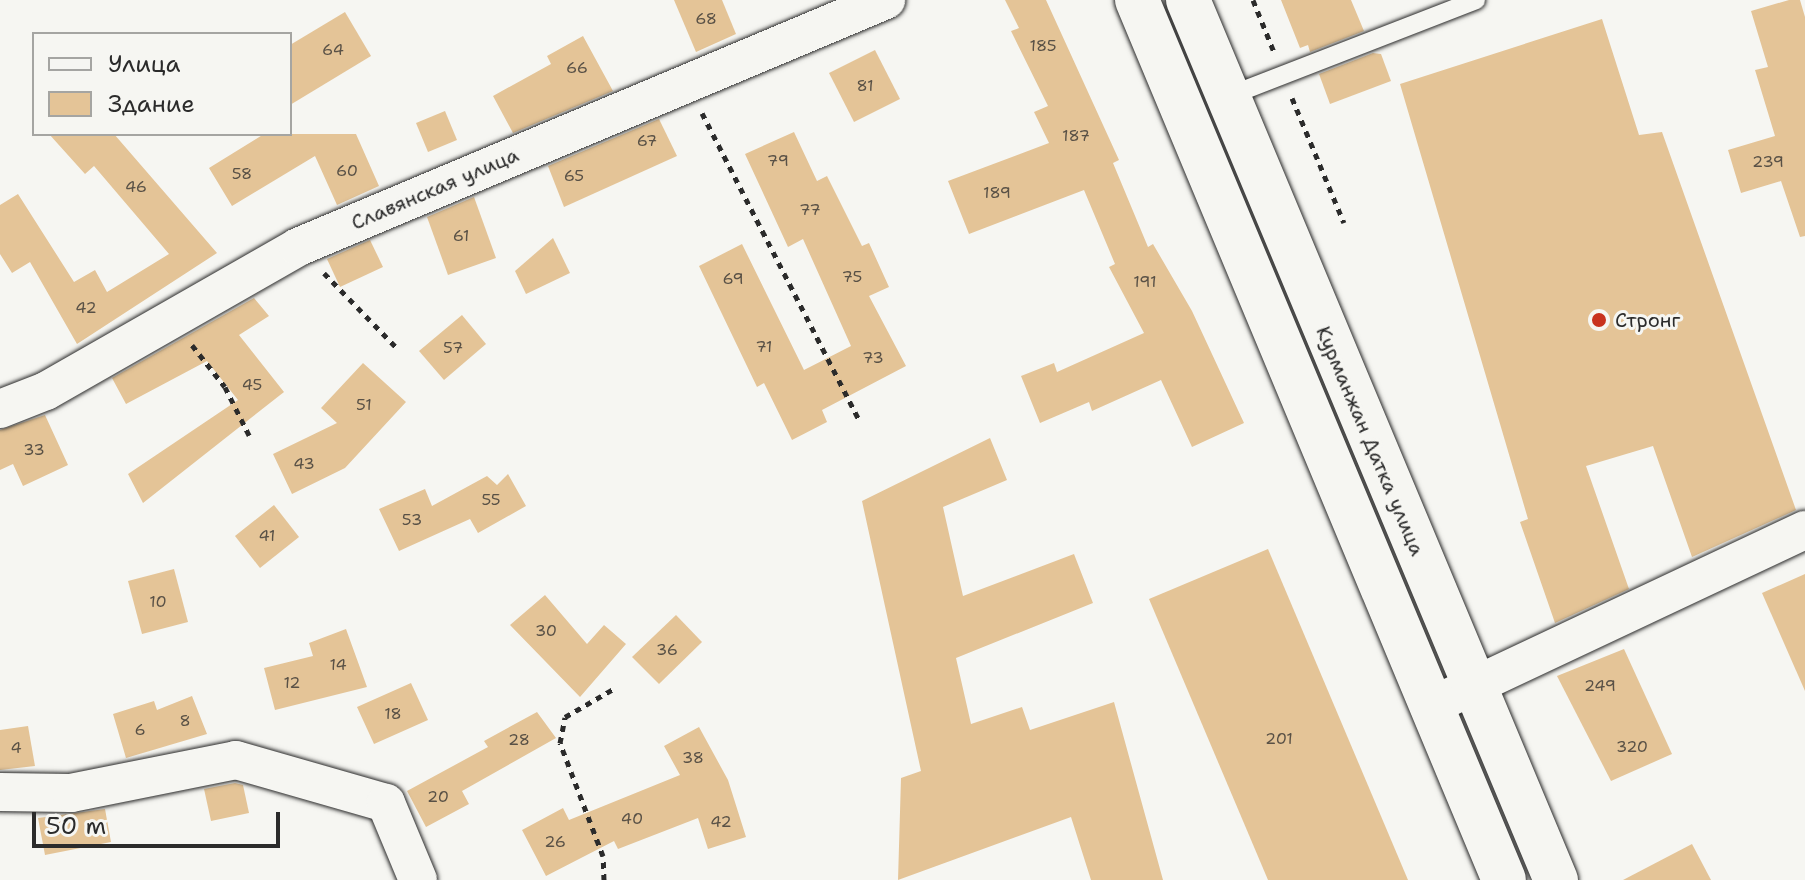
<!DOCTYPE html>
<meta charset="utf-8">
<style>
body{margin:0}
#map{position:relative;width:1805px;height:880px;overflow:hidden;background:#f6f6f2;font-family:"Shantell Sans",sans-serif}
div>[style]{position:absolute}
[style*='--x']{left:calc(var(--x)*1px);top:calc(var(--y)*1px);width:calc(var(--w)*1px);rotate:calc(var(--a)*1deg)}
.building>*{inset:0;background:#e4c497}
.path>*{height:5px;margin-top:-2.5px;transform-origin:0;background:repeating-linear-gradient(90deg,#2b2b2b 0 6px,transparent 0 12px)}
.roads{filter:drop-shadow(0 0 2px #2b2b2b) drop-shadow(0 0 2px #2b2b2b)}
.lane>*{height:18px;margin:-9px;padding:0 9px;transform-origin:9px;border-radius:9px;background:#f6f6f2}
.street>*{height:38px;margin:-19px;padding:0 19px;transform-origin:19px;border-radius:19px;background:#f6f6f2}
.primary>*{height:44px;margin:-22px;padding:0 22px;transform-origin:22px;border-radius:22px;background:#f6f6f2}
.dots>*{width:22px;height:22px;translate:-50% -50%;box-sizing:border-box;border:4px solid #f6f6f2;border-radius:50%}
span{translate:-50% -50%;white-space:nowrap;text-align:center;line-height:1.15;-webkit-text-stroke:6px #f6f6f2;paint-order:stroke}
.number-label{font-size:16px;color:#595146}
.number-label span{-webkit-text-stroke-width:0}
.street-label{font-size:20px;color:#2b2b2b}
.poi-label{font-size:20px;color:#2b2b2b}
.left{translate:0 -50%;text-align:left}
.legend{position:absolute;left:32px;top:32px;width:260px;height:104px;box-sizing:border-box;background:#f6f6f2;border:2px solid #a5a5a2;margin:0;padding:10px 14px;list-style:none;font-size:24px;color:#2b2b2b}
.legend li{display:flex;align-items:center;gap:16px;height:40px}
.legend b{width:40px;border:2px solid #a5a5a2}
.scale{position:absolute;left:32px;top:812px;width:248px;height:36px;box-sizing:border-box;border:4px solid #2b2b2b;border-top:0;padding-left:10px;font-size:24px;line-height:28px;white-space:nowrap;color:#2b2b2b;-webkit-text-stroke:6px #f6f6f2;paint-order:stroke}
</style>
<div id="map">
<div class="building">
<div style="clip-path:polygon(674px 0,722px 0,736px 34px,696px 52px)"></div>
<div style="clip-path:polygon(1005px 0,1046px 0,1119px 160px,1113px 163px,1148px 247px,1153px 244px,1192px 311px,1244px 423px,1192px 447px,1161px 380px,1092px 411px,1089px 402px,1040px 423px,1021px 376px,1054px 363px,1057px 372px,1144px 333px,1109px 267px,1115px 264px,1084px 190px,969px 234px,948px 181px,1049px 143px,1034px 112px,1048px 106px,1011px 31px,1019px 28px)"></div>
<div style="clip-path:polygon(1281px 0,1351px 0,1364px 31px,1310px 52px,1308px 45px,1300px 48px)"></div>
<div style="clip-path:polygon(1789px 0,1800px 0,1805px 17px,1805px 236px,1800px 237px,1781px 181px,1741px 193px,1728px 150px,1775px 136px,1755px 70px,1768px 67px,1751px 11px)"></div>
<div style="clip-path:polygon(345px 12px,371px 56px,290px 105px,290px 45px)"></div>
<div style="clip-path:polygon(1602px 19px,1639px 135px,1662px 132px,1796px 510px,1692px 557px,1653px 446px,1586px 466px,1629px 589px,1555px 623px,1520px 522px,1528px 519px,1400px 84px)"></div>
<div style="clip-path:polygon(583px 36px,613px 91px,513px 133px,493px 96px,551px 64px,547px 56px)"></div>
<div style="clip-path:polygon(875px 50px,900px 99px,854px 122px,829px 73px)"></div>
<div style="clip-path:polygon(1373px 53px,1381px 54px,1391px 81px,1330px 104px,1319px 74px)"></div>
<div style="clip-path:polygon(445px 111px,457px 140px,428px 152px,416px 123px)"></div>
<div style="clip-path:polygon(659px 119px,677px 156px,564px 207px,548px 166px)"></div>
<div style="clip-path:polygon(794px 132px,817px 181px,827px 176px,862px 246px,869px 243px,889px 287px,869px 296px,906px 366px,822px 410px,827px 422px,792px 440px,764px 383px,757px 387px,699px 266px,742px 244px,804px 370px,851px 346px,803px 239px,788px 247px,745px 154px)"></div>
<div style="clip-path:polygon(49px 134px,114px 134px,217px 253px,77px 344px,30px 262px,12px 273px,0 254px,0 205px,18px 194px,74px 282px,95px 270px,107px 292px,169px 254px,94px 166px,85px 174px)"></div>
<div style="clip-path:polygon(264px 134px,356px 134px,379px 186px,337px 205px,315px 156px,232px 206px,209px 168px)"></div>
<div style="clip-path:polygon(474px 197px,496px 258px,448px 275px,427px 217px)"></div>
<div style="clip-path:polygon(553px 238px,570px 273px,526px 294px,515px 271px)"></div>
<div style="clip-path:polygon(370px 240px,383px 267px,340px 287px,327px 259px)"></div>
<div style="clip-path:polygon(254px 298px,269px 316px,239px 335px,284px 392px,143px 503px,128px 474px,238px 400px,207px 361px,126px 404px,112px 378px)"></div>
<div style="clip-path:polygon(462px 315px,486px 344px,444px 380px,419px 351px)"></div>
<div style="clip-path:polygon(363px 363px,406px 402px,345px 468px,292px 494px,273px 454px,337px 423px,321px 408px)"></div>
<div style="clip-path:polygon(45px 415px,68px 465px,23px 486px,13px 464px,0 470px,0 430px)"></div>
<div style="clip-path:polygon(990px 438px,1007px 480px,943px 507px,963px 596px,1074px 554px,1093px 603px,956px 658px,971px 724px,1022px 707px,1030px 730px,1114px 702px,1163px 880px,1091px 880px,1071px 817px,898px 880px,901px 778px,921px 771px,862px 501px)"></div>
<div style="clip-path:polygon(508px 474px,526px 506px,478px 533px,470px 519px,399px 551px,379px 509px,425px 489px,432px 506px,487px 476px,497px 485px)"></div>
<div style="clip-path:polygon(274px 505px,299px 537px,260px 568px,235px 536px)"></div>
<div style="clip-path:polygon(1268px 549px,1408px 880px,1268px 880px,1149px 599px)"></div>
<div style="clip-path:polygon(174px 569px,188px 622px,142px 634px,128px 581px)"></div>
<div style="clip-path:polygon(1805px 574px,1805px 691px,1762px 593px)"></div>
<div style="clip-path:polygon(545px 595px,587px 644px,604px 625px,626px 644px,580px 697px,510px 625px)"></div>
<div style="clip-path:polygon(676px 615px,702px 642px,659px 684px,632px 657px)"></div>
<div style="clip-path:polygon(346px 629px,367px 687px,275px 710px,264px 668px,313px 656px,309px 643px)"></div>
<div style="clip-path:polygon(1624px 649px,1672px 754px,1611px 781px,1557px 676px)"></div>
<div style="clip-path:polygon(411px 683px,428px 720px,374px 744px,357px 707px)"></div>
<div style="clip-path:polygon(192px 696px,207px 734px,126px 758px,113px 714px,154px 701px,157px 710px)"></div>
<div style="clip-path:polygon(537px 712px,556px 738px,462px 791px,469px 804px,426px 827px,407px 791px,488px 747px,484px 741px)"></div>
<div style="clip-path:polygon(28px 726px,35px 766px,0 770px,0 730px)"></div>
<div style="clip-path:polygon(699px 727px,728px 780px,746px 837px,708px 849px,698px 818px,618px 849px,614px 841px,546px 876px,522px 830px,563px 808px,569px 820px,680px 775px,664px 746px)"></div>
<div style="clip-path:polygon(235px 783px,243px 785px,249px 813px,211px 821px,204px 789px)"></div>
<div style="clip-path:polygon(105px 809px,111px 842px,45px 855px,38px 818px)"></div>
<div style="clip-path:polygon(1692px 844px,1711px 880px,1623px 880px)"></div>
</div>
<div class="path">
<div style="--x:1253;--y:0;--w:56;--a:68"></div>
<div style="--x:1292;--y:98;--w:135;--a:67.4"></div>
<div style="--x:702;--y:113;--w:347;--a:62.9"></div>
<div style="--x:324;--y:273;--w:107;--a:45.8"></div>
<div style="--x:192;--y:345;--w:53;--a:51.8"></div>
<div style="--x:225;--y:387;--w:54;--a:63.4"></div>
<div style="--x:604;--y:880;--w:24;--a:-92"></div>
<div style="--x:603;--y:856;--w:121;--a:-110.8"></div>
<div style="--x:560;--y:743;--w:26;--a:-79"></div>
<div style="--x:565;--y:717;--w:58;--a:-30.1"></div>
</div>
<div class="roads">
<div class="lane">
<div style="--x:1229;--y:96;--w:265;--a:-21.2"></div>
</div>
<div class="street">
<div style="--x:0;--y:409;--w:49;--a:-21.4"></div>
<div style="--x:46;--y:391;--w:290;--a:-29.7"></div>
<div style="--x:298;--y:247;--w:638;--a:-22.79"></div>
<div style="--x:1433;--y:705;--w:411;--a:-25.2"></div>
<div style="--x:0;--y:792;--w:71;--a:0.8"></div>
<div style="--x:71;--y:793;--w:168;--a:-11.3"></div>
<div style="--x:236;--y:760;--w:156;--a:16"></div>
<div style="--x:386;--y:803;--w:83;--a:67.4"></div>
</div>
<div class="primary">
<div style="--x:1137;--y:0;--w:953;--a:67.36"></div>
<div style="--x:1188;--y:0;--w:954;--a:67.31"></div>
</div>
</div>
<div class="dots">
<div style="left:1599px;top:320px;background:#c8321e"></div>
</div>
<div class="number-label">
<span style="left:706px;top:19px">68</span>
<span style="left:1043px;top:46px">185</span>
<span style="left:333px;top:50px">64</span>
<span style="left:577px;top:68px">66</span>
<span style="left:865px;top:86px">81</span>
<span style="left:1076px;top:136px">187</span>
<span style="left:647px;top:141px">67</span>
<span style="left:778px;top:161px">79</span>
<span style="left:1768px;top:162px">239</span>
<span style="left:347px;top:171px">60</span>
<span style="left:242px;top:174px">58</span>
<span style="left:574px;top:176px">65</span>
<span style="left:136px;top:187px">46</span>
<span style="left:997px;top:193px">189</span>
<span style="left:810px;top:210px">77</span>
<span style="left:461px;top:236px">61</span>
<span style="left:852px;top:277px">75</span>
<span style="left:733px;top:279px">69</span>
<span style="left:1145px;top:282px">191</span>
<span style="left:86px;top:308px">42</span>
<span style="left:764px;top:347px">71</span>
<span style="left:453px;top:348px">57</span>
<span style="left:873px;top:358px">73</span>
<span style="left:252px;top:385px">45</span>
<span style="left:364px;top:405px">51</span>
<span style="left:34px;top:450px">33</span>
<span style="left:304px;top:464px">43</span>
<span style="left:491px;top:500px">55</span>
<span style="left:412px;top:520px">53</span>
<span style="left:267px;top:536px">41</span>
<span style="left:158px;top:602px">10</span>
<span style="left:546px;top:631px">30</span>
<span style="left:667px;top:650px">36</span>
<span style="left:338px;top:665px">14</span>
<span style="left:292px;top:683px">12</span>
<span style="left:1600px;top:686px">249</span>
<span style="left:393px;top:714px">18</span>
<span style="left:185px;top:721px">8</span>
<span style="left:140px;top:730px">6</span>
<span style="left:1279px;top:739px">201</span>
<span style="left:519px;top:740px">28</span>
<span style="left:1632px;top:747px">320</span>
<span style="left:16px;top:748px">4</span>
<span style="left:693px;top:758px">38</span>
<span style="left:438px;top:797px">20</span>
<span style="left:632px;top:819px">40</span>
<span style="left:721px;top:822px">42</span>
<span style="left:555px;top:842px">26</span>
</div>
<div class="street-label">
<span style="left:435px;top:189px;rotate:-23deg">Славянская улица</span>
<span style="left:1370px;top:441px;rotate:67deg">Курманжан Датка улица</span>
</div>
<div class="poi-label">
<span class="left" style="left:1615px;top:320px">Стронг</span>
</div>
<ul class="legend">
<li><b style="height:10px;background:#f6f6f2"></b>Улица</li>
<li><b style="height:22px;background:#e4c497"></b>Здание</li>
</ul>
<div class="scale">50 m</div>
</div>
